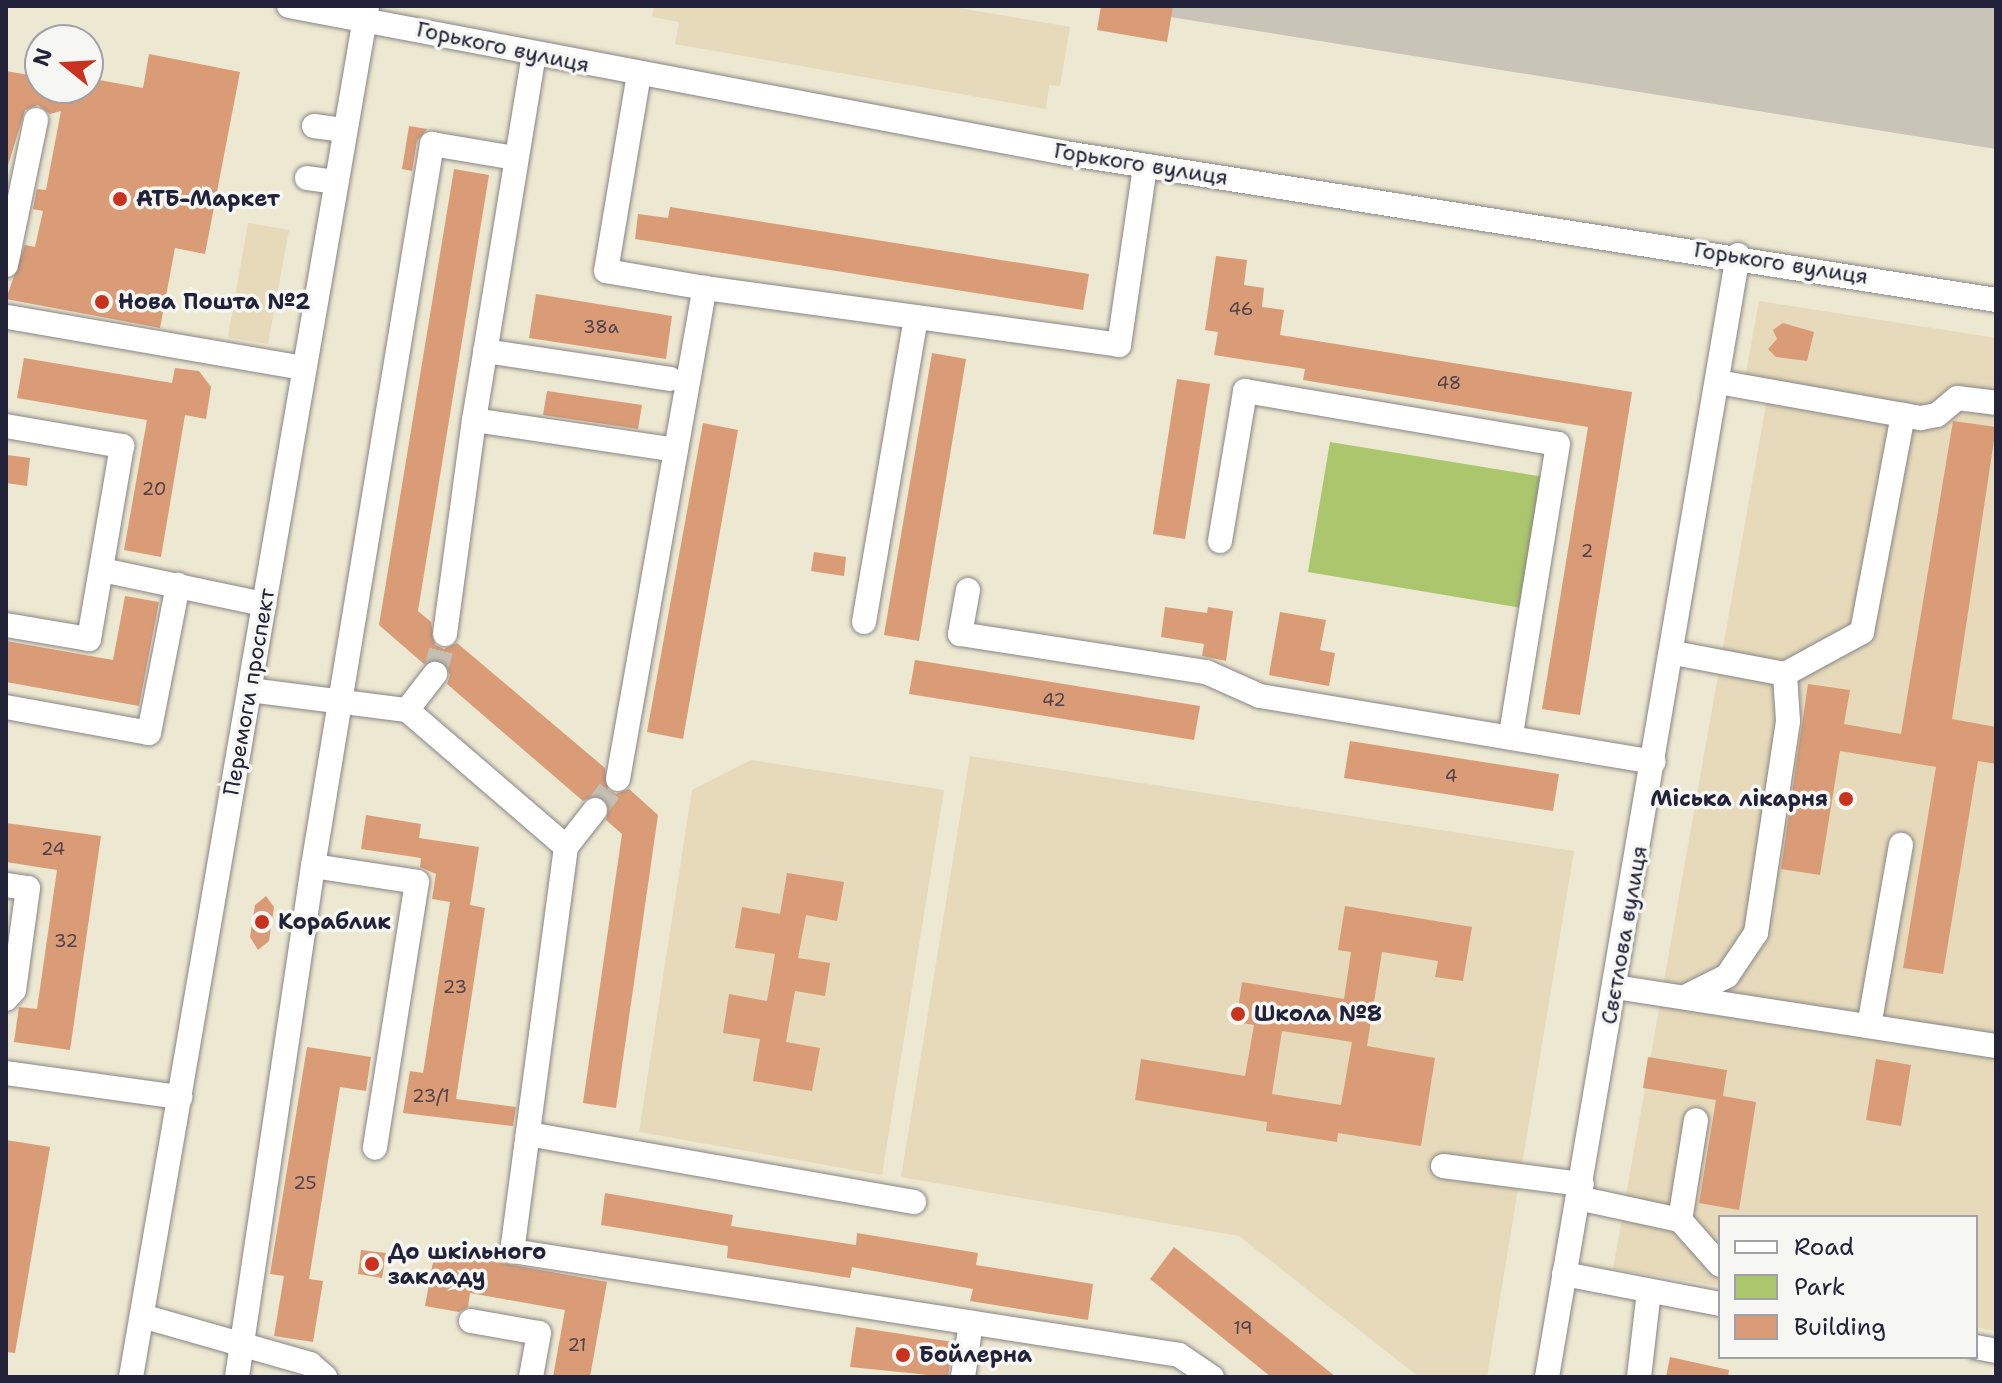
<!DOCTYPE html>
<meta charset="utf-8">
<style>
body{margin:0}
#map{position:relative;width:2002px;height:1383px;overflow:hidden;background:#ede8d1;font-family:"Shantell Sans",sans-serif}
div>[style]{position:absolute}
[style*='--x']{left:calc(var(--x)*1px);top:calc(var(--y)*1px);width:calc(var(--w)*1px);rotate:calc(var(--a)*1deg)}
.built>*{inset:0;background:#e6daba}
.industrial>*{inset:0;background:#c8c4b8}
.green>*{inset:0;background:#abc66c}
.building>*{inset:0;background:#d99c77}
.minor-tunnel>*{height:24px;margin-top:-12px;transform-origin:0;background:repeating-linear-gradient(90deg,#c4c0b3 0 24px,transparent 0 36px)}
.roads{filter:drop-shadow(0 0 2px #888586) drop-shadow(0 0 2px #888586)}
.minor>*{height:24px;margin:-12px;padding:0 12px;transform-origin:12px;border-radius:12px;background:#fff}
.dots>*{width:22px;height:22px;translate:-50% -50%;box-sizing:border-box;border:4px solid #f6f6f2;border-radius:50%}
span{translate:-50% -50%;white-space:nowrap;text-align:center;line-height:1.15;-webkit-text-stroke:7px #f6f6f2;paint-order:stroke}
.number-label{font-size:18px;color:#50404a}
.number-label span{-webkit-text-stroke-width:0}
.street-label{font-size:22px;color:#22223b}
.poi-label{font-size:22px;color:#22223b;font-weight:700}
.left{translate:0 -50%;text-align:left}
.right{translate:-100% -50%;text-align:right}
.frame{position:absolute;inset:0;border:8px solid #22223b;pointer-events:none}
.legend{position:absolute;left:1718px;top:1215px;width:260px;height:144px;box-sizing:border-box;background:#f6f6f2;border:2px solid #a1a1a9;margin:0;padding:10px 14px;list-style:none;font-size:24px;color:#22223b}
.legend li{display:flex;align-items:center;gap:16px;height:40px}
.legend b{width:40px;border:2px solid #a1a1a9}
.north{position:absolute;left:24px;top:24px;width:80px;height:80px;box-sizing:border-box;background:#f6f6f2;border:2px solid #a1a1a9;border-radius:50%;rotate:288deg;font-size:22px;font-weight:700;line-height:32px;text-align:center;color:#22223b}
.north::after{content:'';display:block;margin:auto;width:28px;height:36px;background:#c8321e;clip-path:polygon(50% 0,100% 100%,50% 72%,0 100%)}
</style>
<div id="map">
<div class="built">
<div style="clip-path:polygon(654px 6px,947px 6px,1070px 27px,1060px 86px,1049px 85px,1046px 109px,675px 44px,679px 22px,652px 17px)"></div>
<div style="clip-path:polygon(248px 223px,289px 230px,268px 344px,228px 337px)"></div>
<div style="clip-path:polygon(1759px 301px,1996px 338px,1996px 1331px,1976px 1327px,1976px 1217px,1720px 1217px,1720px 1286px,1613px 1269px,1770px 382px,1745px 378px)"></div>
<div style="clip-path:polygon(970px 756px,1574px 851px,1487px 1377px,1419px 1377px,1239px 1236px,901px 1177px)"></div>
<div style="clip-path:polygon(751px 760px,944px 790px,882px 1175px,639px 1132px,692px 790px)"></div>
</div>
<div class="industrial">
<div style="clip-path:polygon(1101px 6px,1996px 6px,1996px 149px)"></div>
</div>
<div class="green">
<div style="clip-path:polygon(1330px 442px,1544px 477px,1522px 608px,1308px 572px)"></div>
</div>
<div class="building">
<div style="clip-path:polygon(1101px 6px,1173px 6px,1167px 42px,1097px 30px)"></div>
<div style="clip-path:polygon(149px 54px,240px 72px,205px 254px,175px 248px,160px 328px,6px 299px,25px 245px,35px 247px,43px 211px,33px 209px,37px 189px,46px 190px,61px 111px,50px 114px,38px 105px,25px 110px,6px 172px,6px 71px,40px 77px,40px 88px,88px 88px,88px 78px,143px 88px)"></div>
<div style="clip-path:polygon(409px 126px,427px 129px,417px 141px,412px 171px,402px 169px)"></div>
<div style="clip-path:polygon(454px 169px,489px 175px,418px 611px,431px 622px,435px 645px,444px 649px,457px 643px,605px 768px,608px 790px,616px 794px,629px 789px,658px 815px,616px 1108px,583px 1103px,622px 834px,606px 820px,609px 804px,596px 795px,583px 801px,447px 684px,450px 675px,445px 663px,436px 659px,424px 664px,379px 625px)"></div>
<div style="clip-path:polygon(670px 207px,1089px 274px,1083px 310px,635px 239px,638px 214px,668px 218px)"></div>
<div style="clip-path:polygon(1216px 256px,1247px 260px,1244px 285px,1264px 288px,1262px 307px,1284px 310px,1280px 335px,1632px 392px,1580px 715px,1542px 709px,1588px 427px,1303px 380px,1305px 369px,1214px 355px,1218px 332px,1205px 330px)"></div>
<div style="clip-path:polygon(536px 294px,672px 316px,666px 359px,529px 338px)"></div>
<div style="clip-path:polygon(1783px 323px,1814px 332px,1807px 361px,1776px 357px,1768px 349px,1777px 339px,1773px 330px)"></div>
<div style="clip-path:polygon(932px 353px,966px 359px,919px 641px,884px 635px)"></div>
<div style="clip-path:polygon(24px 358px,172px 383px,175px 368px,199px 371px,211px 387px,206px 419px,185px 415px,161px 557px,124px 550px,147px 420px,17px 398px)"></div>
<div style="clip-path:polygon(1177px 379px,1210px 384px,1185px 539px,1153px 534px)"></div>
<div style="clip-path:polygon(547px 391px,642px 405px,638px 429px,543px 415px)"></div>
<div style="clip-path:polygon(1953px 421px,1996px 427px,1952px 719px,1996px 727px,1996px 764px,1978px 761px,1943px 974px,1903px 968px,1936px 767px,1840px 751px,1820px 875px,1781px 869px,1808px 684px,1850px 690px,1844px 724px,1901px 734px)"></div>
<div style="clip-path:polygon(703px 423px,738px 430px,683px 739px,647px 732px)"></div>
<div style="clip-path:polygon(7px 455px,30px 458px,27px 486px,6px 483px)"></div>
<div style="clip-path:polygon(814px 552px,846px 557px,844px 576px,811px 571px)"></div>
<div style="clip-path:polygon(125px 596px,159px 602px,139px 706px,6px 682px,6px 641px,113px 660px)"></div>
<div style="clip-path:polygon(1165px 607px,1207px 613px,1208px 607px,1233px 611px,1226px 661px,1202px 656px,1204px 644px,1161px 637px)"></div>
<div style="clip-path:polygon(1280px 612px,1326px 620px,1320px 650px,1335px 653px,1329px 686px,1269px 675px)"></div>
<div style="clip-path:polygon(915px 660px,1200px 706px,1194px 740px,909px 694px)"></div>
<div style="clip-path:polygon(1350px 741px,1559px 774px,1553px 811px,1344px 778px)"></div>
<div style="clip-path:polygon(366px 815px,421px 824px,419px 838px,479px 847px,470px 905px,485px 908px,456px 1099px,516px 1107px,513px 1126px,403px 1113px,410px 1071px,423px 1073px,450px 902px,432px 899px,436px 874px,420px 867px,421px 858px,361px 849px)"></div>
<div style="clip-path:polygon(6px 823px,101px 836px,70px 1050px,14px 1042px,19px 1007px,37px 1009px,57px 870px,6px 862px)"></div>
<div style="clip-path:polygon(787px 873px,844px 882px,837px 921px,806px 915px,798px 958px,830px 963px,825px 996px,795px 991px,786px 1042px,820px 1048px,812px 1091px,753px 1081px,760px 1039px,723px 1033px,729px 994px,767px 1001px,775px 954px,735px 948px,742px 907px,780px 914px)"></div>
<div style="clip-path:polygon(266px 896px,274px 907px,269px 941px,258px 950px,250px 937px,255px 905px)"></div>
<div style="clip-path:polygon(evenodd,1345px 906px,1472px 927px,1463px 981px,1435px 977px,1438px 961px,1382px 952px,1367px 1046px,1435px 1058px,1421px 1146px,1338px 1133px,1337px 1142px,1266px 1131px,1267px 1122px,1135px 1100px,1141px 1059px,1245px 1076px,1254px 1025px,1236px 1022px,1242px 982px,1344px 999px,1351px 952px,1338px 950px,1345px 906px,1282px 1031px,1352px 1042px,1341px 1105px,1272px 1094px,1282px 1031px)"></div>
<div style="clip-path:polygon(307px 1047px,371px 1057px,366px 1091px,340px 1087px,309px 1279px,323px 1281px,313px 1342px,274px 1336px,284px 1276px,270px 1274px)"></div>
<div style="clip-path:polygon(1648px 1057px,1727px 1070px,1723px 1096px,1756px 1102px,1739px 1210px,1699px 1203px,1716px 1100px,1643px 1088px)"></div>
<div style="clip-path:polygon(1876px 1059px,1911px 1065px,1901px 1126px,1866px 1120px)"></div>
<div style="clip-path:polygon(6px 1140px,50px 1147px,15px 1353px,6px 1352px)"></div>
<div style="clip-path:polygon(605px 1193px,733px 1215px,731px 1226px,856px 1245px,857px 1233px,978px 1253px,976px 1265px,1093px 1284px,1088px 1320px,970px 1301px,973px 1289px,852px 1267px,850px 1278px,727px 1258px,728px 1246px,601px 1225px)"></div>
<div style="clip-path:polygon(1174px 1247px,1336px 1377px,1271px 1377px,1150px 1279px)"></div>
<div style="clip-path:polygon(361px 1250px,386px 1253px,382px 1278px,358px 1274px)"></div>
<div style="clip-path:polygon(435px 1251px,607px 1282px,590px 1377px,553px 1377px,565px 1310px,470px 1293px,468px 1307px,459px 1312px,425px 1306px)"></div>
<div style="clip-path:polygon(856px 1327px,953px 1342px,948px 1377px,850px 1367px)"></div>
<div style="clip-path:polygon(1670px 1357px,1729px 1370px,1728px 1377px,1666px 1377px)"></div>
</div>
<div class="minor-tunnel">
<div style="--x:435;--y:674;--w:41;--a:-76"></div>
<div style="--x:595;--y:810;--w:39;--a:-53"></div>
</div>
<div class="roads">
<div class="minor">
<div style="--x:289;--y:6;--w:790;--a:10.73"></div>
<div style="--x:1065;--y:153;--w:943;--a:8.97"></div>
<div style="--x:314;--y:126;--w:30;--a:8"></div>
<div style="--x:307;--y:178;--w:29;--a:8"></div>
<div style="--x:6;--y:265;--w:148;--a:-78.3"></div>
<div style="--x:705;--y:288;--w:418;--a:7.8"></div>
<div style="--x:1119;--y:345;--w:181;--a:-81.7"></div>
<div style="--x:8;--y:317;--w:300;--a:9.8"></div>
<div style="--x:485;--y:351;--w:187;--a:8.6"></div>
<div style="--x:1718;--y:382;--w:206;--a:10.1"></div>
<div style="--x:1921;--y:418;--w:16;--a:-11"></div>
<div style="--x:1937;--y:415;--w:26;--a:-40"></div>
<div style="--x:1957;--y:398;--w:39;--a:7"></div>
<div style="--x:474;--y:420;--w:204;--a:8.4"></div>
<div style="--x:6;--y:426;--w:118;--a:9.8"></div>
<div style="--x:122;--y:446;--w:196;--a:99.7"></div>
<div style="--x:89;--y:639;--w:84;--a:-170.4"></div>
<div style="--x:1220;--y:541;--w:152;--a:-80.5"></div>
<div style="--x:1245;--y:391;--w:317;--a:9.6"></div>
<div style="--x:1558;--y:444;--w:294;--a:99.2"></div>
<div style="--x:102;--y:570;--w:166;--a:11.9"></div>
<div style="--x:968;--y:590;--w:45;--a:100.3"></div>
<div style="--x:960;--y:634;--w:249;--a:8.8"></div>
<div style="--x:1206;--y:672;--w:59;--a:24"></div>
<div style="--x:1260;--y:696;--w:399;--a:9.5"></div>
<div style="--x:864;--y:622;--w:309;--a:-80.3"></div>
<div style="--x:445;--y:634;--w:216;--a:-82.3"></div>
<div style="--x:474;--y:420;--w:371;--a:-80.7"></div>
<div style="--x:1674;--y:653;--w:113;--a:10.7"></div>
<div style="--x:1785;--y:674;--w:88;--a:-28.6"></div>
<div style="--x:1862;--y:632;--w:221;--a:-79.3"></div>
<div style="--x:250;--y:690;--w:158;--a:7.3"></div>
<div style="--x:407;--y:710;--w:210;--a:40.7"></div>
<div style="--x:566;--y:847;--w:408;--a:97.6"></div>
<div style="--x:512;--y:1251;--w:675;--a:8.86"></div>
<div style="--x:1179;--y:1355;--w:40;--a:34"></div>
<div style="--x:6;--y:707;--w:145;--a:10.3"></div>
<div style="--x:149;--y:733;--w:151;--a:-78.9"></div>
<div style="--x:407;--y:710;--w:46;--a:-52.1"></div>
<div style="--x:618;--y:779;--w:499;--a:-80"></div>
<div style="--x:705;--y:288;--w:100;--a:-170.3"></div>
<div style="--x:606;--y:271;--w:200;--a:-80.5"></div>
<div style="--x:566;--y:847;--w:47;--a:-51.9"></div>
<div style="--x:313;--y:866;--w:105;--a:8.7"></div>
<div style="--x:417;--y:882;--w:269;--a:99"></div>
<div style="--x:6;--y:885;--w:22;--a:8"></div>
<div style="--x:28;--y:888;--w:103;--a:97.8"></div>
<div style="--x:14;--y:990;--w:12;--a:132"></div>
<div style="--x:1615;--y:987;--w:386;--a:8.8"></div>
<div style="--x:1685;--y:997;--w:47;--a:-26.6"></div>
<div style="--x:1727;--y:976;--w:52;--a:-56"></div>
<div style="--x:1756;--y:933;--w:214;--a:-81.4"></div>
<div style="--x:1788;--y:721;--w:47;--a:-93.7"></div>
<div style="--x:1869;--y:1026;--w:184;--a:-80"></div>
<div style="--x:6;--y:1073;--w:176;--a:7.9"></div>
<div style="--x:528;--y:1134;--w:392;--a:10"></div>
<div style="--x:1443;--y:1166;--w:140;--a:7.4"></div>
<div style="--x:1578;--y:1198;--w:104;--a:12.2"></div>
<div style="--x:1680;--y:1220;--w:60;--a:48.4"></div>
<div style="--x:1680;--y:1220;--w:101;--a:-80.9"></div>
<div style="--x:1564;--y:1274;--w:159;--a:10.9"></div>
<div style="--x:142;--y:1316;--w:175;--a:15.9"></div>
<div style="--x:310;--y:1364;--w:20;--a:41"></div>
<div style="--x:471;--y:1321;--w:69;--a:10"></div>
<div style="--x:539;--y:1333;--w:45;--a:100.3"></div>
<div style="--x:1976;--y:1347;--w:20;--a:11"></div>
<div style="--x:131;--y:1377;--w:1391;--a:-80.23"></div>
<div style="--x:237;--y:1377;--w:517;--a:-81.54"></div>
<div style="--x:313;--y:866;--w:732;--a:-80.64"></div>
<div style="--x:432;--y:144;--w:84;--a:9.6"></div>
<div style="--x:963;--y:1377;--w:55;--a:-81.6"></div>
<div style="--x:1547;--y:1377;--w:1138;--a:-80.34"></div>
<div style="--x:1639;--y:1377;--w:87;--a:-83.4"></div>
</div>
</div>
<div class="dots">
<div style="left:120px;top:199px;background:#c8321e"></div>
<div style="left:102px;top:302px;background:#c8321e"></div>
<div style="left:1846px;top:799px;background:#c8321e"></div>
<div style="left:262px;top:922px;background:#c8321e"></div>
<div style="left:1238px;top:1014px;background:#c8321e"></div>
<div style="left:372px;top:1264px;background:#c8321e"></div>
<div style="left:903px;top:1355px;background:#c8321e"></div>
</div>
<div class="number-label">
<span style="left:1241px;top:309px">46</span>
<span style="left:601px;top:327px">38а</span>
<span style="left:1449px;top:383px">48</span>
<span style="left:154px;top:489px">20</span>
<span style="left:1587px;top:551px">2</span>
<span style="left:1054px;top:700px">42</span>
<span style="left:1451px;top:776px">4</span>
<span style="left:53px;top:849px">24</span>
<span style="left:66px;top:941px">32</span>
<span style="left:455px;top:987px">23</span>
<span style="left:431px;top:1096px">23/1</span>
<span style="left:305px;top:1183px">25</span>
<span style="left:1243px;top:1328px">19</span>
<span style="left:577px;top:1345px">21</span>
</div>
<div class="street-label">
<span style="left:503px;top:47px;rotate:12deg">Горького вулиця</span>
<span style="left:1141px;top:164px;rotate:9deg">Горького вулиця</span>
<span style="left:1781px;top:263px;rotate:9deg">Горького вулиця</span>
<span style="left:249px;top:692px;rotate:-80deg">Перемоги проспект</span>
<span style="left:1624px;top:935px;rotate:-80deg">Свєтлова вулиця</span>
</div>
<div class="poi-label">
<span class="left" style="left:136px;top:199px">АТБ-Маркет</span>
<span class="left" style="left:118px;top:302px">Нова Пошта №2</span>
<span class="right" style="left:1828px;top:799px">Міська лікарня</span>
<span class="left" style="left:278px;top:922px">Кораблик</span>
<span class="left" style="left:1254px;top:1014px">Школа №8</span>
<span class="left" style="left:388px;top:1264px">До шкільного<br>закладу</span>
<span class="left" style="left:919px;top:1355px">Бойлерна</span>
</div>
<div class="frame"></div>
<ul class="legend">
<li><b style="height:10px;background:#fff"></b>Road</li>
<li><b style="height:22px;background:#abc66c"></b>Park</li>
<li><b style="height:22px;background:#d99c77"></b>Building</li>
</ul>
<div class="north">N</div>
</div>
